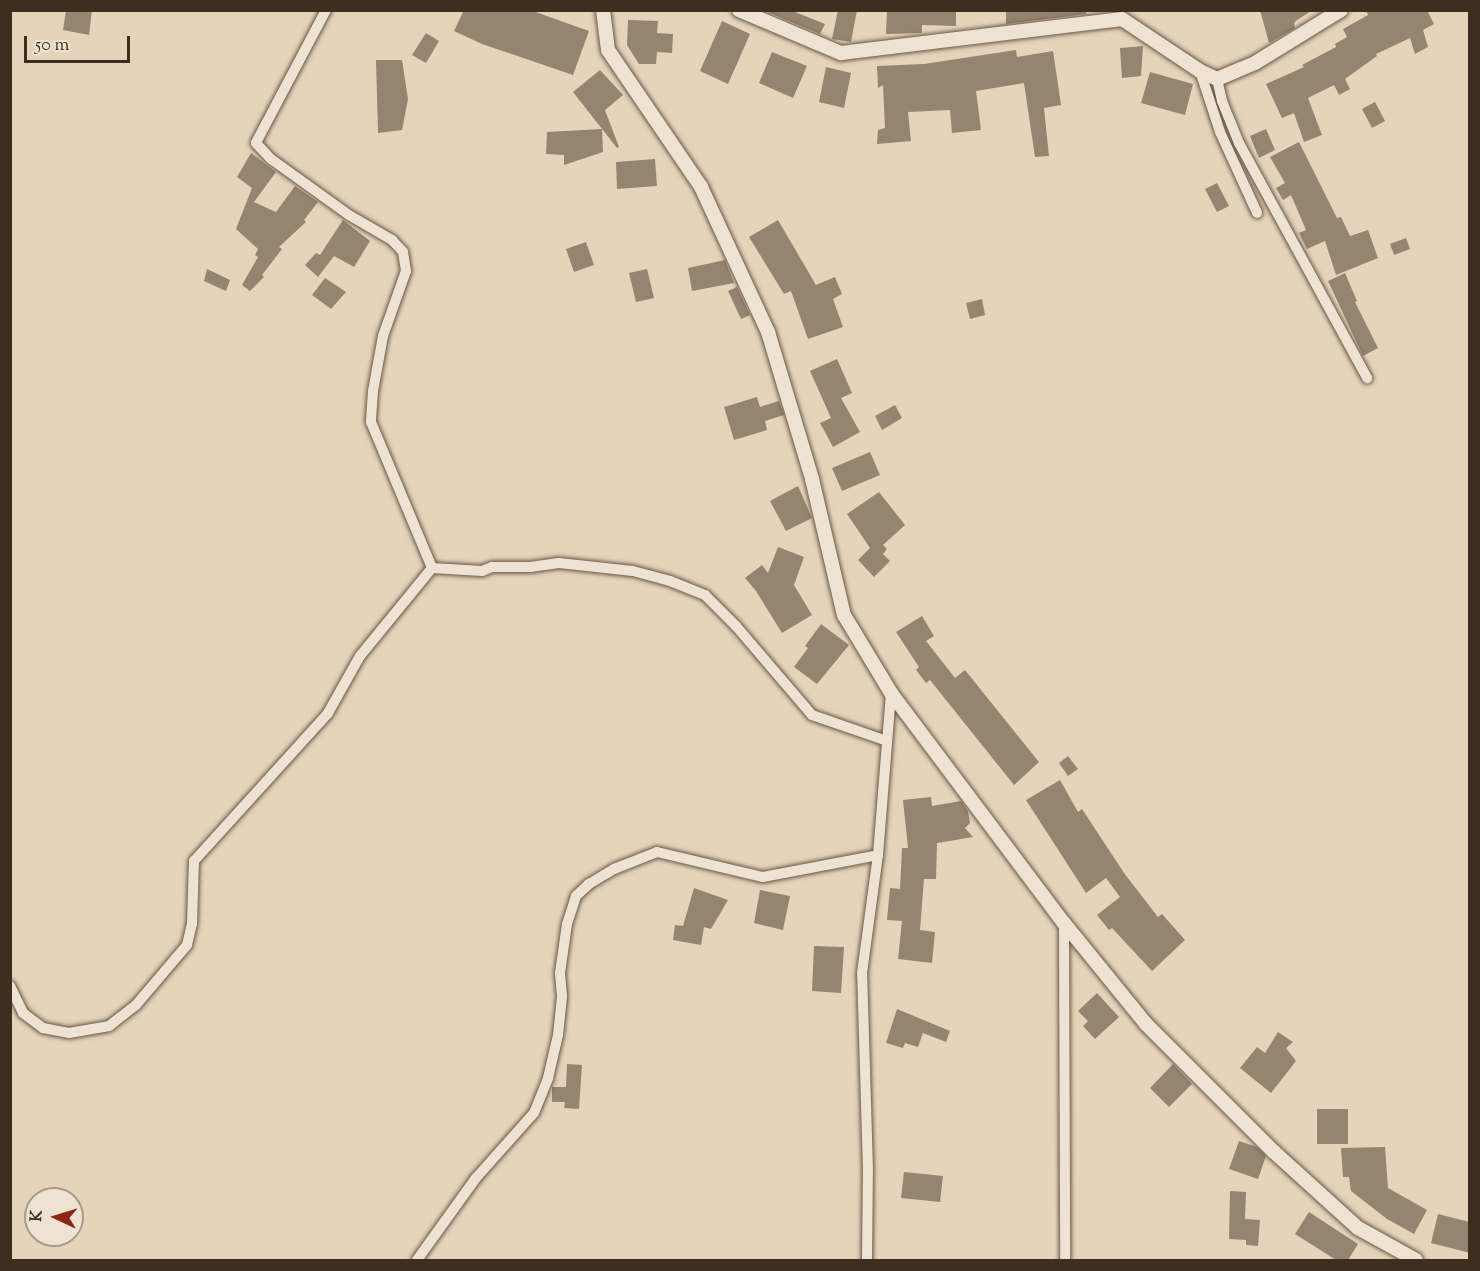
<!DOCTYPE html>
<style>
body{margin:0}
#map{position:relative;width:1480px;height:1271px;overflow:hidden;background:#e5d4ba;font-family:"Sorts Mill Goudy",serif}
div>[style]{position:absolute}
[style*='--x']{left:calc(var(--x)*1px);top:calc(var(--y)*1px);width:calc(var(--w)*1px);rotate:calc(var(--a)*1deg)}
.building>*{inset:0;background:#958470}
.roads{filter:drop-shadow(0 0 2px #685846) drop-shadow(0 0 2px #685846)}
.minor>*{height:10px;margin:-5px;padding:0 5px;transform-origin:5px;border-radius:5px;background:#eee3d2}
.tertiary>*{height:14px;margin:-7px;padding:0 7px;transform-origin:7px;border-radius:7px;background:#eee3d2}
span{translate:-50% -50%;white-space:nowrap;text-align:center;line-height:1.15;-webkit-text-stroke:4.5px #eee3d2;paint-order:stroke}
.frame{position:absolute;inset:0;border:12px solid #3e2e1f;pointer-events:none}
.north{position:absolute;left:24px;top:1187px;width:60px;height:60px;box-sizing:border-box;background:#eee3d2;border:2px solid #a89b8a;border-radius:50%;rotate:274deg;font-size:16px;font-weight:700;line-height:24px;text-align:center;color:#3e2e1f}
.north::after{content:'';display:block;margin:auto;width:21px;height:27px;background:#8f2418;clip-path:polygon(50% 0,100% 100%,50% 72%,0 100%)}
.scale{position:absolute;left:24px;top:36px;width:106px;height:27px;box-sizing:border-box;border:3px solid #3e2e1f;border-top:0;padding-left:8px;font-size:18px;line-height:21px;white-space:nowrap;color:#3e2e1f;-webkit-text-stroke:4px #eee3d2;paint-order:stroke}
</style>
<div id="map">
<div class="building">
<div style="clip-path:polygon(66px 10px,92px 10px,89px 35px,63px 30px)"></div>
<div style="clip-path:polygon(464px 10px,530px 10px,589px 31px,573px 75px,482px 44px,454px 31px)"></div>
<div style="clip-path:polygon(763px 10px,790px 10px,825px 24px,820px 34px)"></div>
<div style="clip-path:polygon(838px 10px,857px 10px,851px 42px,832px 39px)"></div>
<div style="clip-path:polygon(887px 10px,956px 10px,956px 26px,922px 25px,922px 33px,886px 34px)"></div>
<div style="clip-path:polygon(1006px 10px,1086px 10px,1086px 14px,1006px 24px)"></div>
<div style="clip-path:polygon(1260px 10px,1313px 10px,1297px 20px,1294px 23px,1295px 28px,1269px 43px)"></div>
<div style="clip-path:polygon(1366px 10px,1427px 10px,1434px 24px,1423px 30px,1428px 47px,1415px 54px,1410px 38px,1376px 54px,1377px 56px,1345px 79px,1350px 89px,1339px 95px,1334px 85px,1308px 98px,1322px 135px,1304px 142px,1294px 113px,1282px 118px,1266px 84px,1304px 67px,1302px 65px,1336px 47px,1335px 44px,1347px 37px,1343px 29px,1368px 15px)"></div>
<div style="clip-path:polygon(628px 20px,658px 21px,657px 33px,673px 34px,672px 53px,657px 52px,656px 64px,639px 64px,627px 45px)"></div>
<div style="clip-path:polygon(722px 21px,750px 34px,728px 84px,700px 71px)"></div>
<div style="clip-path:polygon(426px 33px,439px 41px,426px 63px,412px 55px)"></div>
<div style="clip-path:polygon(1143px 46px,1141px 76px,1122px 78px,1120px 48px)"></div>
<div style="clip-path:polygon(1016px 50px,1017px 57px,1053px 51px,1061px 105px,1044px 108px,1049px 156px,1035px 157px,1024px 83px,976px 91px,981px 130px,952px 133px,950px 110px,908px 112px,911px 141px,877px 144px,878px 130px,885px 128px,883px 85px,878px 88px,877px 66px,924px 64px)"></div>
<div style="clip-path:polygon(772px 52px,807px 66px,793px 98px,759px 83px)"></div>
<div style="clip-path:polygon(376px 60px,402px 60px,408px 99px,402px 130px,378px 133px)"></div>
<div style="clip-path:polygon(826px 67px,851px 73px,844px 108px,819px 102px)"></div>
<div style="clip-path:polygon(600px 70px,623px 95px,605px 110px,619px 147px,617px 148px,573px 92px)"></div>
<div style="clip-path:polygon(1150px 72px,1193px 84px,1185px 115px,1141px 103px)"></div>
<div style="clip-path:polygon(1375px 102px,1385px 121px,1372px 128px,1362px 109px)"></div>
<div style="clip-path:polygon(602px 129px,603px 152px,564px 165px,564px 155px,546px 154px,547px 132px)"></div>
<div style="clip-path:polygon(1266px 129px,1275px 150px,1259px 158px,1250px 136px)"></div>
<div style="clip-path:polygon(1299px 142px,1337px 218px,1341px 217px,1350px 236px,1368px 230px,1378px 258px,1336px 275px,1325px 241px,1307px 249px,1299px 233px,1306px 230px,1291px 195px,1283px 200px,1276px 188px,1285px 183px,1270px 157px)"></div>
<div style="clip-path:polygon(251px 153px,276px 172px,254px 202px,276px 212px,295px 186px,318px 202px,304px 220px,306px 222px,279px 247px,282px 249px,262px 275px,264px 277px,250px 291px,242px 285px,258px 257px,255px 255px,258px 249px,236px 229px,252px 188px,237px 177px)"></div>
<div style="clip-path:polygon(655px 159px,657px 186px,617px 189px,616px 162px)"></div>
<div style="clip-path:polygon(1217px 183px,1229px 206px,1217px 212px,1205px 189px)"></div>
<div style="clip-path:polygon(343px 220px,370px 241px,354px 267px,334px 256px,318px 277px,305px 265px,316px 253px,320px 255px)"></div>
<div style="clip-path:polygon(778px 220px,816px 285px,835px 277px,842px 294px,833px 299px,843px 327px,808px 339px,791px 291px,784px 294px,749px 237px)"></div>
<div style="clip-path:polygon(1406px 238px,1410px 249px,1394px 255px,1390px 244px)"></div>
<div style="clip-path:polygon(586px 242px,594px 265px,574px 272px,566px 249px)"></div>
<div style="clip-path:polygon(725px 260px,734px 283px,692px 291px,688px 268px)"></div>
<div style="clip-path:polygon(207px 269px,230px 280px,226px 291px,204px 281px)"></div>
<div style="clip-path:polygon(647px 269px,654px 298px,636px 302px,629px 273px)"></div>
<div style="clip-path:polygon(1345px 273px,1357px 301px,1355px 302px,1378px 348px,1363px 356px,1328px 281px)"></div>
<div style="clip-path:polygon(325px 278px,346px 292px,331px 309px,312px 295px)"></div>
<div style="clip-path:polygon(737px 287px,750px 315px,741px 319px,728px 291px)"></div>
<div style="clip-path:polygon(982px 299px,985px 315px,970px 319px,966px 303px)"></div>
<div style="clip-path:polygon(837px 359px,852px 393px,841px 398px,860px 432px,833px 447px,820px 423px,831px 418px,810px 371px)"></div>
<div style="clip-path:polygon(757px 397px,760px 407px,779px 401px,784px 415px,765px 421px,767px 430px,734px 440px,724px 407px)"></div>
<div style="clip-path:polygon(895px 405px,902px 418px,882px 430px,875px 416px)"></div>
<div style="clip-path:polygon(870px 452px,880px 475px,842px 491px,832px 468px)"></div>
<div style="clip-path:polygon(798px 486px,812px 518px,786px 531px,770px 501px)"></div>
<div style="clip-path:polygon(879px 492px,905px 525px,883px 545px,887px 549px,883px 554px,890px 561px,874px 577px,858px 560px,870px 548px,847px 514px)"></div>
<div style="clip-path:polygon(778px 547px,804px 557px,794px 585px,812px 615px,782px 633px,756px 591px,745px 578px,762px 565px,768px 573px)"></div>
<div style="clip-path:polygon(922px 616px,934px 636px,926px 641px,955px 678px,965px 670px,1039px 762px,1014px 785px,930px 680px,926px 683px,916px 670px,919px 667px,896px 632px)"></div>
<div style="clip-path:polygon(821px 624px,849px 645px,817px 684px,794px 667px,808px 648px,805px 646px)"></div>
<div style="clip-path:polygon(1068px 756px,1078px 769px,1068px 776px,1059px 763px)"></div>
<div style="clip-path:polygon(1060px 780px,1078px 812px,1082px 809px,1124px 873px,1158px 917px,1162px 914px,1185px 940px,1152px 971px,1112px 928px,1109px 930px,1097px 915px,1120px 897px,1106px 878px,1086px 893px,1026px 800px)"></div>
<div style="clip-path:polygon(931px 797px,932px 806px,961px 801px,968px 811px,970px 823px,965px 828px,973px 837px,937px 843px,936px 879px,924px 879px,920px 930px,935px 932px,932px 963px,898px 959px,902px 921px,887px 920px,890px 888px,900px 889px,902px 848px,908px 848px,903px 800px)"></div>
<div style="clip-path:polygon(694px 888px,728px 900px,711px 929px,704px 927px,701px 945px,673px 940px,675px 925px,683px 926px)"></div>
<div style="clip-path:polygon(760px 890px,790px 896px,783px 930px,754px 923px)"></div>
<div style="clip-path:polygon(814px 946px,844px 947px,841px 993px,812px 991px)"></div>
<div style="clip-path:polygon(1097px 993px,1119px 1017px,1095px 1039px,1083px 1026px,1088px 1021px,1078px 1011px)"></div>
<div style="clip-path:polygon(897px 1009px,950px 1031px,946px 1042px,923px 1033px,918px 1047px,905px 1043px,903px 1048px,886px 1043px)"></div>
<div style="clip-path:polygon(1278px 1032px,1293px 1042px,1286px 1048px,1296px 1061px,1271px 1093px,1240px 1068px,1257px 1047px,1265px 1053px)"></div>
<div style="clip-path:polygon(567px 1064px,582px 1065px,579px 1109px,564px 1108px,565px 1102px,552px 1102px,552px 1087px,566px 1087px)"></div>
<div style="clip-path:polygon(1173px 1064px,1192px 1084px,1169px 1107px,1150px 1088px)"></div>
<div style="clip-path:polygon(1317px 1109px,1348px 1109px,1348px 1144px,1317px 1144px)"></div>
<div style="clip-path:polygon(1239px 1141px,1257px 1147px,1266px 1156px,1258px 1179px,1229px 1169px)"></div>
<div style="clip-path:polygon(1385px 1147px,1388px 1188px,1427px 1210px,1414px 1234px,1387px 1219px,1351px 1191px,1349px 1177px,1343px 1177px,1341px 1148px)"></div>
<div style="clip-path:polygon(904px 1172px,943px 1176px,940px 1202px,901px 1198px)"></div>
<div style="clip-path:polygon(1230px 1191px,1246px 1192px,1245px 1219px,1260px 1220px,1258px 1246px,1246px 1245px,1246px 1240px,1229px 1239px)"></div>
<div style="clip-path:polygon(1309px 1212px,1358px 1244px,1348px 1260px,1336px 1260px,1295px 1234px)"></div>
<div style="clip-path:polygon(1438px 1214px,1470px 1222px,1470px 1253px,1431px 1243px)"></div>
</div>
<div class="roads">
<div class="minor">
<div style="--x:326;--y:10;--w:150;--a:117.8"></div>
<div style="--x:256;--y:143;--w:22;--a:47"></div>
<div style="--x:271;--y:159;--w:96;--a:35.7"></div>
<div style="--x:349;--y:215;--w:50;--a:30.2"></div>
<div style="--x:392;--y:240;--w:16;--a:47"></div>
<div style="--x:403;--y:252;--w:19;--a:81"></div>
<div style="--x:406;--y:271;--w:69;--a:109.5"></div>
<div style="--x:383;--y:336;--w:56;--a:100.3"></div>
<div style="--x:373;--y:391;--w:31;--a:94"></div>
<div style="--x:371;--y:422;--w:158;--a:67.3"></div>
<div style="--x:1200;--y:71;--w:64;--a:71.8"></div>
<div style="--x:1220;--y:132;--w:89;--a:65.4"></div>
<div style="--x:1217;--y:79;--w:23;--a:77"></div>
<div style="--x:1222;--y:101;--w:45;--a:68"></div>
<div style="--x:1239;--y:143;--w:268;--a:61.4"></div>
<div style="--x:432;--y:568;--w:50;--a:3.4"></div>
<div style="--x:482;--y:571;--w:11;--a:-22"></div>
<div style="--x:492;--y:567;--w:38;--a:0"></div>
<div style="--x:530;--y:567;--w:29;--a:-8"></div>
<div style="--x:559;--y:563;--w:74;--a:6.2"></div>
<div style="--x:633;--y:571;--w:38;--a:15"></div>
<div style="--x:670;--y:581;--w:38;--a:22"></div>
<div style="--x:705;--y:595;--w:44;--a:45"></div>
<div style="--x:736;--y:626;--w:117;--a:49.5"></div>
<div style="--x:812;--y:715;--w:79;--a:19.1"></div>
<div style="--x:1064;--y:923;--w:337;--a:89.8"></div>
<div style="--x:10;--y:986;--w:30;--a:64"></div>
<div style="--x:23;--y:1013;--w:25;--a:37"></div>
<div style="--x:43;--y:1028;--w:26;--a:11"></div>
<div style="--x:69;--y:1033;--w:41;--a:-9.9"></div>
<div style="--x:109;--y:1026;--w:34;--a:-38"></div>
<div style="--x:136;--y:1005;--w:79;--a:-49.6"></div>
<div style="--x:187;--y:945;--w:22;--a:-77"></div>
<div style="--x:192;--y:924;--w:63;--a:-88.2"></div>
<div style="--x:194;--y:861;--w:200;--a:-47.8"></div>
<div style="--x:328;--y:713;--w:65;--a:-60.7"></div>
<div style="--x:360;--y:656;--w:114;--a:-50.7"></div>
<div style="--x:417;--y:1260;--w:101;--a:-54.3"></div>
<div style="--x:476;--y:1178;--w:87;--a:-48.3"></div>
<div style="--x:534;--y:1113;--w:38;--a:-68"></div>
<div style="--x:548;--y:1078;--w:44;--a:-76.9"></div>
<div style="--x:558;--y:1035;--w:39;--a:-84"></div>
<div style="--x:562;--y:996;--w:23;--a:-95"></div>
<div style="--x:560;--y:973;--w:49;--a:-81.9"></div>
<div style="--x:567;--y:924;--w:29;--a:-72"></div>
<div style="--x:576;--y:896;--w:18;--a:-43"></div>
<div style="--x:589;--y:884;--w:29;--a:-31"></div>
<div style="--x:614;--y:869;--w:46;--a:-21.6"></div>
<div style="--x:657;--y:852;--w:109;--a:13.3"></div>
<div style="--x:763;--y:877;--w:117;--a:-10.8"></div>
<div style="--x:867;--y:1260;--w:89;--a:-89.4"></div>
<div style="--x:868;--y:1171;--w:198;--a:-91.7"></div>
<div style="--x:862;--y:973;--w:119;--a:-82.3"></div>
<div style="--x:878;--y:855;--w:163;--a:-85.4"></div>
</div>
<div class="tertiary">
<div style="--x:603;--y:10;--w:40;--a:82.9"></div>
<div style="--x:608;--y:50;--w:166;--a:55.8"></div>
<div style="--x:701;--y:187;--w:160;--a:65.2"></div>
<div style="--x:768;--y:332;--w:153;--a:73.3"></div>
<div style="--x:812;--y:479;--w:140;--a:76.8"></div>
<div style="--x:844;--y:615;--w:91;--a:58.9"></div>
<div style="--x:891;--y:693;--w:288;--a:53.1"></div>
<div style="--x:1064;--y:923;--w:130;--a:50.9"></div>
<div style="--x:1146;--y:1024;--w:180;--a:45"></div>
<div style="--x:1273;--y:1151;--w:115;--a:42.2"></div>
<div style="--x:1358;--y:1228;--w:66;--a:28.9"></div>
<div style="--x:739;--y:10;--w:111;--a:22.9"></div>
<div style="--x:841;--y:53;--w:283;--a:-6.9"></div>
<div style="--x:1122;--y:19;--w:94;--a:33.7"></div>
<div style="--x:1200;--y:71;--w:19;--a:25"></div>
<div style="--x:1217;--y:79;--w:41;--a:-22.8"></div>
<div style="--x:1255;--y:63;--w:101;--a:-31.6"></div>
</div>
</div>
<div class="frame"></div>
<div class="north">K</div>
<div class="scale">50 m</div>
</div>
